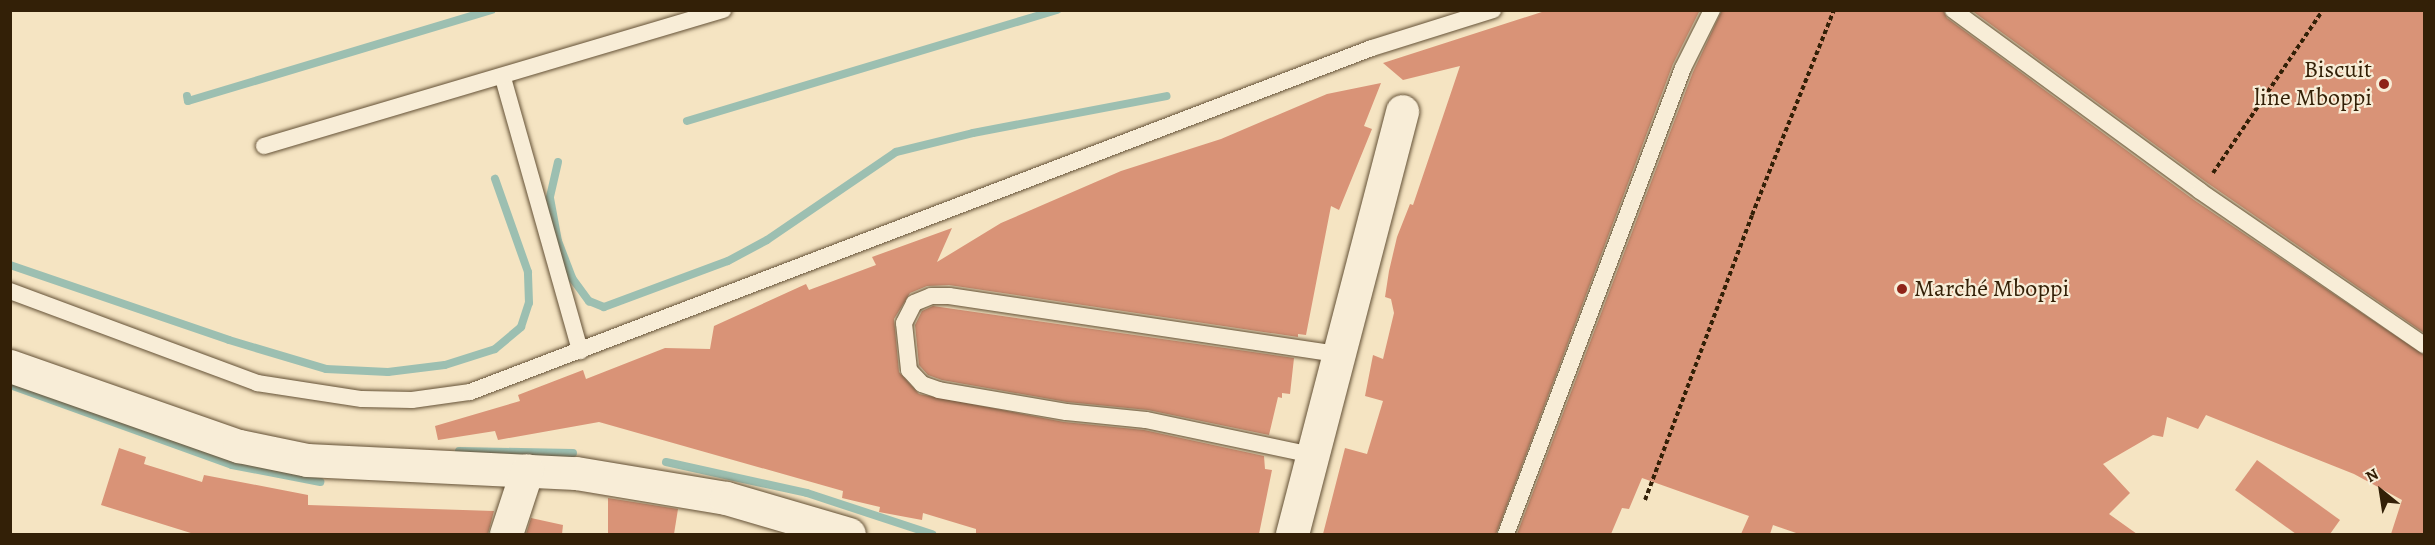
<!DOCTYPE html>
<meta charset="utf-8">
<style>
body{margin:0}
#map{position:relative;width:2435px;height:545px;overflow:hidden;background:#f5e4c2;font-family:Alegreya,serif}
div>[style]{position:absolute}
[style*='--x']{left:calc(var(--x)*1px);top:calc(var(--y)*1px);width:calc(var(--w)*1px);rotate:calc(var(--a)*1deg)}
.stream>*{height:8px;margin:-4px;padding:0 4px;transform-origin:4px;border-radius:4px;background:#9cbfb1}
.building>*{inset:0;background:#d99377}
.path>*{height:4px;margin-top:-2px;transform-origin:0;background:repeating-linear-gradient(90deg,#332007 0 4.5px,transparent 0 7.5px)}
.roads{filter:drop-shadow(0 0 2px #645136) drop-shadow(0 0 2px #645136)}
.service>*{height:16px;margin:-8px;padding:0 8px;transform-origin:8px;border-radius:8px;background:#f8edd7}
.minor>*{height:33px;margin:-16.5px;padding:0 16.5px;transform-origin:16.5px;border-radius:16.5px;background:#f8edd7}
.dots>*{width:16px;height:16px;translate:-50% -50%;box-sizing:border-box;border:3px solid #f8edd7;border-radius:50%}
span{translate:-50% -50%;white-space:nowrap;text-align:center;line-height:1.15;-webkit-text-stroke:4.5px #f8edd7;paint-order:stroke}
.poi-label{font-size:24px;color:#332007}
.right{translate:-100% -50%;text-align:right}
.left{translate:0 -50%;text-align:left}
.frame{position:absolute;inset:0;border:12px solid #332007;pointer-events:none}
.north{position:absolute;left:2351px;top:461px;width:60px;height:60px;-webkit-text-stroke:4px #f8edd7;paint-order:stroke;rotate:330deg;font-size:16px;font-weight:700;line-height:24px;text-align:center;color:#332007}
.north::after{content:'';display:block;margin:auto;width:21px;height:27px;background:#332007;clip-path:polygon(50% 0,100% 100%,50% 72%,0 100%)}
</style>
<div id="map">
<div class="stream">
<div style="--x:187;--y:96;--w:5;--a:79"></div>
<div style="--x:188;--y:101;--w:317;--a:-16.7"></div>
<div style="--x:687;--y:121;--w:387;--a:-16.7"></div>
<div style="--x:558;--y:162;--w:37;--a:103"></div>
<div style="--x:550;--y:198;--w:44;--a:79.5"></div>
<div style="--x:558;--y:241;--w:40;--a:69"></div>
<div style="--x:572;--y:278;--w:29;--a:54"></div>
<div style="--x:589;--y:301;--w:16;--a:22"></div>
<div style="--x:604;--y:307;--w:132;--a:-20.4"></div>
<div style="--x:728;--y:261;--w:44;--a:-28.3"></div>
<div style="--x:767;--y:240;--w:156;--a:-34.3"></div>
<div style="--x:896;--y:152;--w:79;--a:-13.9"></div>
<div style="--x:973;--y:133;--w:197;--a:-10.8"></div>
<div style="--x:10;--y:265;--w:231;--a:18.9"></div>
<div style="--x:229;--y:340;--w:101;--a:16.6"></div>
<div style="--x:326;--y:369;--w:62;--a:2.8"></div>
<div style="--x:388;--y:372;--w:57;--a:-7"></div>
<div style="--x:445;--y:365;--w:52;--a:-17.7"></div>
<div style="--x:495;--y:349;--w:34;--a:-40"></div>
<div style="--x:521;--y:327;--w:25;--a:-72"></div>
<div style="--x:529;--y:303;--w:31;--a:-92"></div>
<div style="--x:528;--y:272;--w:99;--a:-109.5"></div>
<div style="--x:10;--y:385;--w:236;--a:19.8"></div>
<div style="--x:232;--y:465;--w:90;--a:10.9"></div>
<div style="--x:459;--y:451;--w:114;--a:1"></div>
<div style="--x:666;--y:462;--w:144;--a:12.4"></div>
<div style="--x:807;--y:493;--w:132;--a:18.2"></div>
</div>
<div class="building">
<div style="clip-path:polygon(1548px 10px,1700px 10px,1673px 64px,1496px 534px,1323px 534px,1345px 448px,1367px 454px,1383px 401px,1365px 396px,1373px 355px,1383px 359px,1394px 313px,1391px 299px,1385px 297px,1389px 271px,1397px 237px,1410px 204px,1413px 205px,1460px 66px,1403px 80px,1383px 63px)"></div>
<div style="clip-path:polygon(1722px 10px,1943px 10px,1947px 18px,2194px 200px,2424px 355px,2424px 534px,2391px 534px,2402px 500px,2354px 474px,2206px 415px,2198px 429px,2167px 417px,2163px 437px,2153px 435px,2103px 464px,2130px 493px,2109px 514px,2137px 534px,1799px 534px,1773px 525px,1770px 534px,1741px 534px,1749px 516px,1642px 478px,1629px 509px,1622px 508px,1611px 534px,1517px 534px,1693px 72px)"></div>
<div style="clip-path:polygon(1971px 10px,2424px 10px,2424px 333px,2206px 182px)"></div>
<div style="clip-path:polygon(1381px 83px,1364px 126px,1372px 129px,1339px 210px,1331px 206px,1306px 335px,1298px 334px,1298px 337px,949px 285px,927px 286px,910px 293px,894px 319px,899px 372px,919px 394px,1064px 422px,1144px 430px,1264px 456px,1265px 469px,1272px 470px,1259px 534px,976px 534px,976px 529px,923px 513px,922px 520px,879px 512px,880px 507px,842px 498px,843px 491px,599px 422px,498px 440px,495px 431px,438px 440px,435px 426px,520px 401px,518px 395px,583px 370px,586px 379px,665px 348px,710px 349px,714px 326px,806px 284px,809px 290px,876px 265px,872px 257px,952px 228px,937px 262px,1001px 223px,1121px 171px,1221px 139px,1327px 94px)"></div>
<div style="clip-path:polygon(933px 306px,1294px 358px,1290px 394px,1282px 393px,1282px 398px,1278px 397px,1269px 435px,1148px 410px,1067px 402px,942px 380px,928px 375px,919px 365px,915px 325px,922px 311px)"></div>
<div style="clip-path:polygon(119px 448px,146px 457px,144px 464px,202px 482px,204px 475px,308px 495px,308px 505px,494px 511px,488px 534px,194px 534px,101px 505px)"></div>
<div style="clip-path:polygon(2257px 460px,2340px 520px,2330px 534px,2296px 534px,2235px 490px)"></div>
<div style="clip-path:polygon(608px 498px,678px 509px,674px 534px,608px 534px)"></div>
<div style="clip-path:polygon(531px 518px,563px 525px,562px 534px,526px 534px)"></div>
</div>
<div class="path">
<div style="--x:2213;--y:173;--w:197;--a:-56"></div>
<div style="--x:1645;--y:500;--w:304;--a:-69.4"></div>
<div style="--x:1752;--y:215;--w:221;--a:-68.2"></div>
</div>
<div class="roads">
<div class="service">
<div style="--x:1953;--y:10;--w:306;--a:36.2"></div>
<div style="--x:2200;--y:191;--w:272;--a:34.5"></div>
<div style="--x:503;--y:78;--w:284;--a:74.2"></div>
<div style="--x:264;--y:146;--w:479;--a:-16.5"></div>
<div style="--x:10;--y:291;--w:264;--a:20.4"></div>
<div style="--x:257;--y:383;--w:106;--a:8.7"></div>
<div style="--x:362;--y:399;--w:50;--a:1.1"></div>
<div style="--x:412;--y:400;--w:59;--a:-7.9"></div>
<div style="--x:470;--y:392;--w:965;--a:-20.88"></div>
<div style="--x:1372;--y:48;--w:127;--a:-17.4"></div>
<div style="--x:1312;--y:455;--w:170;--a:-168.1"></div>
<div style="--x:1146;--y:420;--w:80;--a:-174.3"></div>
<div style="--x:1066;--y:412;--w:129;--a:-170.2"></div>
<div style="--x:939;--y:390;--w:18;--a:-161"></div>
<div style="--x:922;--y:384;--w:19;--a:-133"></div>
<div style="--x:909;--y:370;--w:47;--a:-96.1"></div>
<div style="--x:904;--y:323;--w:22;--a:-63"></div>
<div style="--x:914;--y:303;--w:18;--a:-22"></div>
<div style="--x:931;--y:296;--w:18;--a:0"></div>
<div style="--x:949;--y:296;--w:394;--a:8.5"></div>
<div style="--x:1506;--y:534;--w:498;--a:-69.2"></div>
<div style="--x:1683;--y:68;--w:65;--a:-63.4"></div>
</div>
<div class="minor">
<div style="--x:10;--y:366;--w:243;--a:19.3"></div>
<div style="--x:239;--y:446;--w:69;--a:11.6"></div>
<div style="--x:307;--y:460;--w:269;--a:2.8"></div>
<div style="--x:576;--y:473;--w:152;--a:9.5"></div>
<div style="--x:726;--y:498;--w:128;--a:16.3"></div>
<div style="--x:506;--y:534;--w:67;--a:-71.8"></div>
<div style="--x:1292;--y:534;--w:437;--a:-75.4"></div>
</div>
</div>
<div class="dots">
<div style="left:2384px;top:84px;background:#8f2418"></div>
<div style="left:1902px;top:289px;background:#8f2418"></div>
</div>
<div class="poi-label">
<span class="right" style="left:2372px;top:84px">Biscuit<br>line Mboppi</span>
<span class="left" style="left:1914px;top:289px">Marché Mboppi</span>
</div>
<div class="frame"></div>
<div class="north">N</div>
</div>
